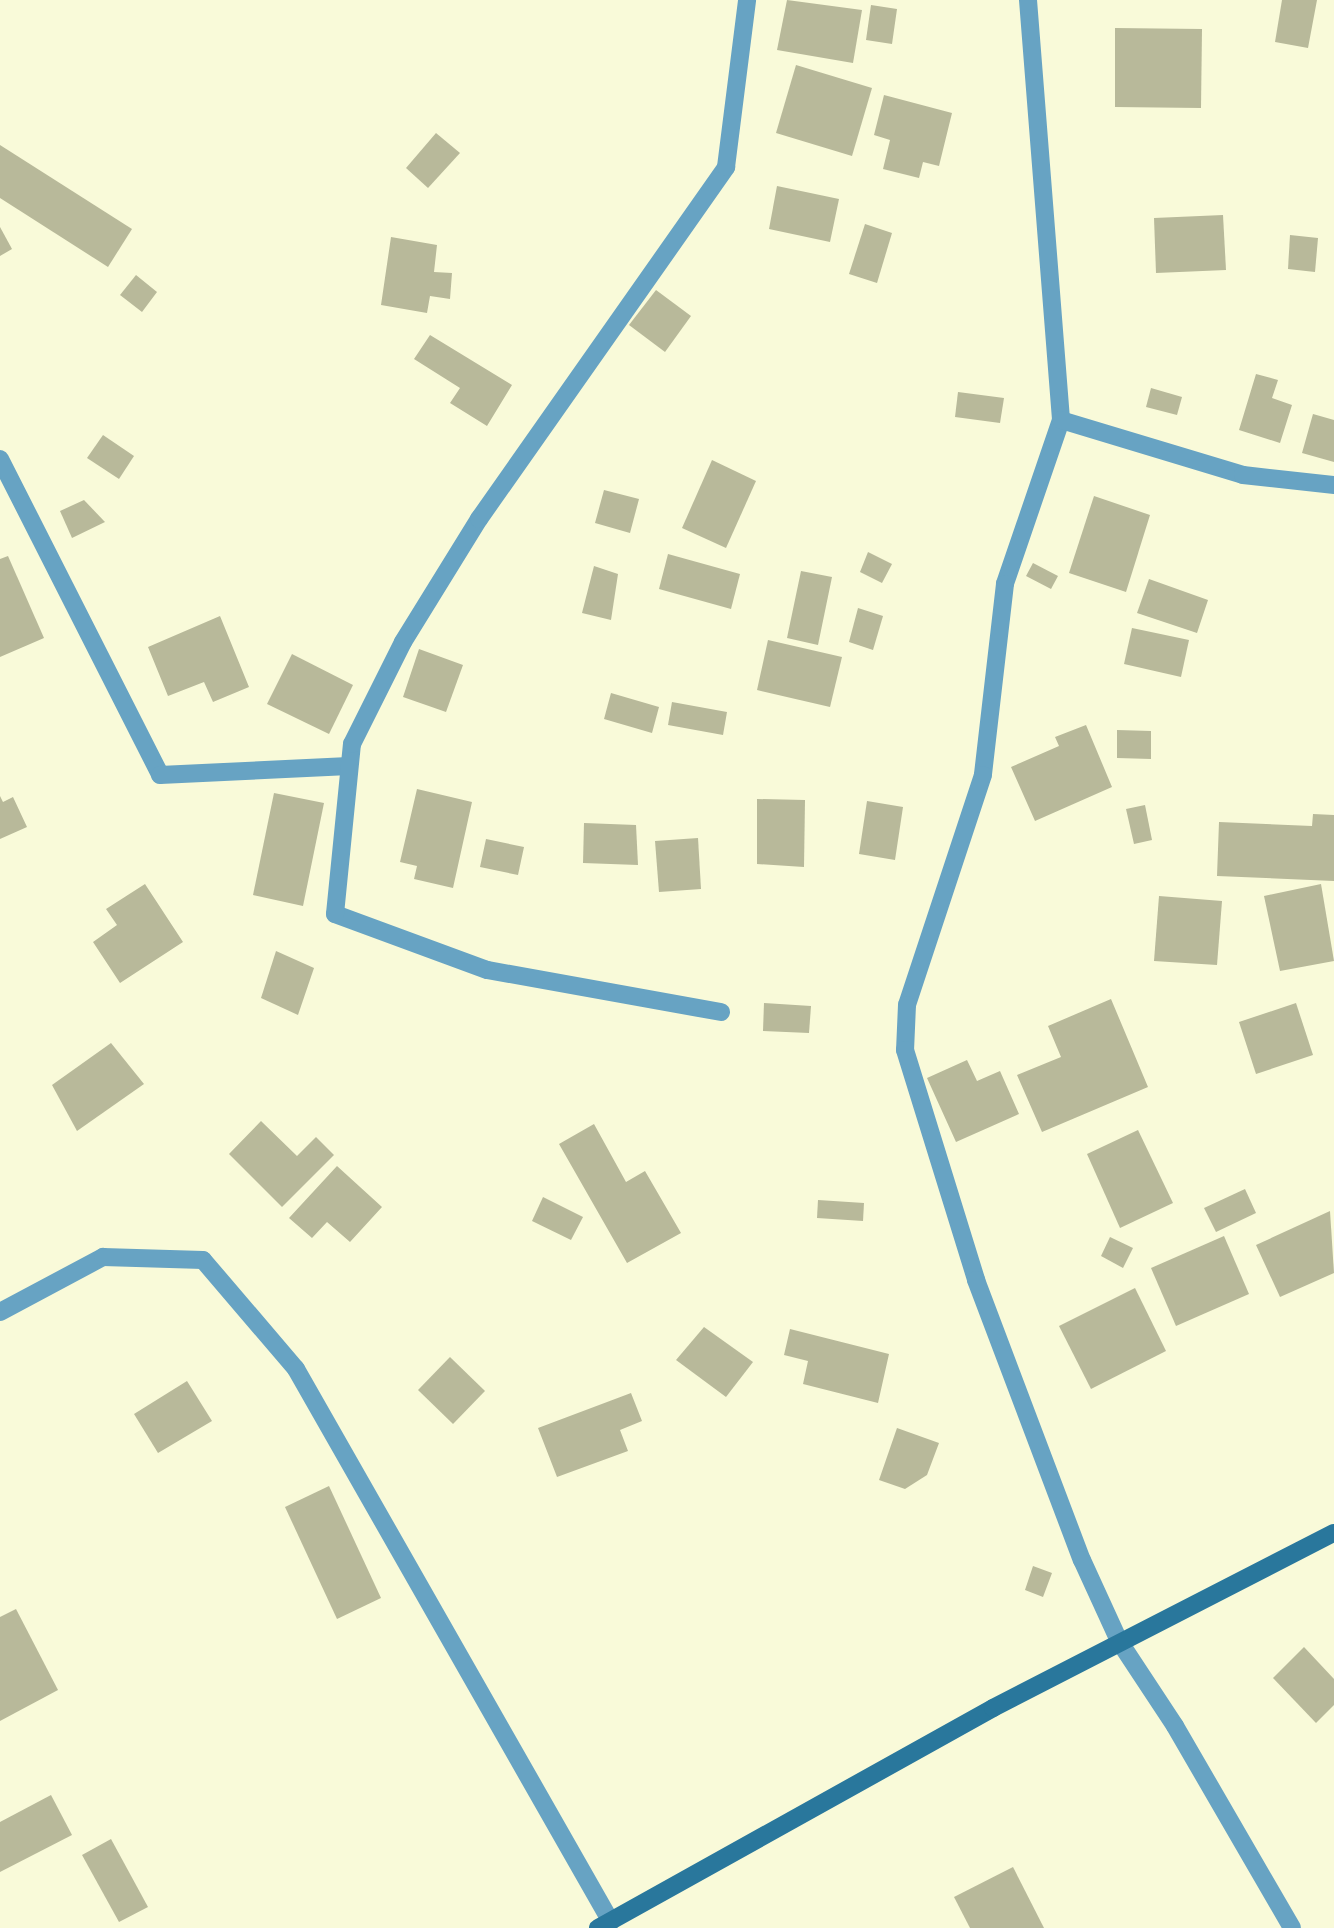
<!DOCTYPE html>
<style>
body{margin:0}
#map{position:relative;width:1334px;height:1928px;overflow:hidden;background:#f9fad9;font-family:"DejaVu Sans",sans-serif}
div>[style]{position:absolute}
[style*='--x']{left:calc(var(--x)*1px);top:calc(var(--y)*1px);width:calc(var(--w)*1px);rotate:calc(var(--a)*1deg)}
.building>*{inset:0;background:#b8b99a}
.street>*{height:18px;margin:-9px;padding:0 9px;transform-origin:9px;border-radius:9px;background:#67a3c3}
.secondary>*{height:18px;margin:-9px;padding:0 9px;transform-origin:9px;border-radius:9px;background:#29779c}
span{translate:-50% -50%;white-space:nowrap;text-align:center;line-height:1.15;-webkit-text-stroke:5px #fff;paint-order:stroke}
</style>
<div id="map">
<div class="building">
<div style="clip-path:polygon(787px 0,862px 10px,853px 63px,777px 50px)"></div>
<div style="clip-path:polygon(1282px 0,1317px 0,1308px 48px,1275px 42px)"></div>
<div style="clip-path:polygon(871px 5px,897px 9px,892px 44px,866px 40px)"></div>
<div style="clip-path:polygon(1115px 28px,1202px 29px,1201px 108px,1115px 107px)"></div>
<div style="clip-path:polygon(796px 65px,872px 88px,852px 156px,776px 133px)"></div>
<div style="clip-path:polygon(884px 95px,952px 113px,939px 166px,923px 162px,919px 178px,883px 169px,890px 140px,874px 135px)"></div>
<div style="clip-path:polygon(436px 133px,460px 153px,428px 188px,406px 168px)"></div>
<div style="clip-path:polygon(0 145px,132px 229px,108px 267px,0 198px)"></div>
<div style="clip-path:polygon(777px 186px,839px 199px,830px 242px,769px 229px)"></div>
<div style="clip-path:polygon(1223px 215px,1226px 270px,1156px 273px,1154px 218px)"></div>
<div style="clip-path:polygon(865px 224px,892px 233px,877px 283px,849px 274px)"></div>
<div style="clip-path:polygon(0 227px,12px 249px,0 256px)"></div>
<div style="clip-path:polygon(1290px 235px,1318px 238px,1315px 272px,1288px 269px)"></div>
<div style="clip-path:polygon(391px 237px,437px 245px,434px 272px,452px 273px,450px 299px,430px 296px,427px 313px,381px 305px)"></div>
<div style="clip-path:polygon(136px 275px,157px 292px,142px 312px,120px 295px)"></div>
<div style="clip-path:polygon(656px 290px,691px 316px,665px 352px,629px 325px)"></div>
<div style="clip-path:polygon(430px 335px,512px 385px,487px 426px,450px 403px,460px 388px,414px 359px)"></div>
<div style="clip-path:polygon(1256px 374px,1278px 380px,1272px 398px,1292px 405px,1280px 443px,1239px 430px)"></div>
<div style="clip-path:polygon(1151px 388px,1182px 397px,1177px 415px,1146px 407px)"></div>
<div style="clip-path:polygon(958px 392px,1004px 398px,1000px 423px,955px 417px)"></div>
<div style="clip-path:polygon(1313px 414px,1334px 420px,1334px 462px,1302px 453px)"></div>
<div style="clip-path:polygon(103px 435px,134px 456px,119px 479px,87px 458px)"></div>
<div style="clip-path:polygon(712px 460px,756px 481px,726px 548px,682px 528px)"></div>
<div style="clip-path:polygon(604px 490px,639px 499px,630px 533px,595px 523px)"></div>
<div style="clip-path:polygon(1094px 496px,1150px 515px,1126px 592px,1069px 573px)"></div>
<div style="clip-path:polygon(84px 500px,105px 522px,72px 538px,60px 511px)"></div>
<div style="clip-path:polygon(868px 552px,892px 564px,882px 583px,860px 572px)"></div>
<div style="clip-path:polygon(668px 554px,740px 574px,731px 609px,659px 589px)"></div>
<div style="clip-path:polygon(8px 556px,44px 638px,0 657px,0 559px)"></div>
<div style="clip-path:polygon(1033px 563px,1058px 576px,1051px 589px,1026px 576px)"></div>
<div style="clip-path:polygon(594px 566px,618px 574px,611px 620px,582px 613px)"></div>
<div style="clip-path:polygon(801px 571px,832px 577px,818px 645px,787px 638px)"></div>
<div style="clip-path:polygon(1149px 579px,1208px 600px,1197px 633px,1137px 613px)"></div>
<div style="clip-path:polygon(858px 608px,883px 616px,873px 650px,849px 642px)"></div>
<div style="clip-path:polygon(220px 616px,249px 687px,213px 702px,204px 682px,168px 696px,148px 647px)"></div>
<div style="clip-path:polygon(1132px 628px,1189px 640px,1181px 677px,1124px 664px)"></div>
<div style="clip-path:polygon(768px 640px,842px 657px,830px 707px,757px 690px)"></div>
<div style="clip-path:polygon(419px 649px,463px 665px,446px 712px,403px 697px)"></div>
<div style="clip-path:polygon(292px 654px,353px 685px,329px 734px,267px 704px)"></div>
<div style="clip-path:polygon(611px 693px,659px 707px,652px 733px,604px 719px)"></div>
<div style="clip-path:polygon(672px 702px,727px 712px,723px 735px,668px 725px)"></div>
<div style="clip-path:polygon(1086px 725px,1112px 787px,1035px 821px,1011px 767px,1059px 746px,1055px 737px)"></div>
<div style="clip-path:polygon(1117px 730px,1151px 731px,1151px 759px,1117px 758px)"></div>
<div style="clip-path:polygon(417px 789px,472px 802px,453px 888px,414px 879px,417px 866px,400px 862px)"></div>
<div style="clip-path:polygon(274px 793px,324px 803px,303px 906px,253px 895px)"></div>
<div style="clip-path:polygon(0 796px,3px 802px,13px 797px,27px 827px,0 839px)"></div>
<div style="clip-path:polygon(757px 799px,805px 800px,804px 867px,757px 864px)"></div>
<div style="clip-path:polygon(867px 801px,903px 807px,895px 860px,859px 854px)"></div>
<div style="clip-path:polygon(1145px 805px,1152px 840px,1134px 844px,1126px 809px)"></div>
<div style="clip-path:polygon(1313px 814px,1334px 815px,1334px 881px,1217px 876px,1219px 822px,1312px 826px)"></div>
<div style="clip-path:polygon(584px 823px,636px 825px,638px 865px,583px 863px)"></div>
<div style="clip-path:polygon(698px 838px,701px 889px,659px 892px,655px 841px)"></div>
<div style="clip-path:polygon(486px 839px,524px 847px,518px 875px,480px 867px)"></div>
<div style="clip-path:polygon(145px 884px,183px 942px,120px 983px,93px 942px,117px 925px,106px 909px)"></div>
<div style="clip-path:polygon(1321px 884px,1334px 961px,1280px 971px,1264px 896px)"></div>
<div style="clip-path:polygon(1159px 896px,1222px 901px,1217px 965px,1154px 961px)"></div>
<div style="clip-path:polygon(276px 951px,314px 968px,298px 1015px,261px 998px)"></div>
<div style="clip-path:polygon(1111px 999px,1148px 1087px,1042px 1132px,1017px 1075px,1061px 1057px,1048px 1026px)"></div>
<div style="clip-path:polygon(764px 1003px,811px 1006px,809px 1033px,763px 1031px)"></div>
<div style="clip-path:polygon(1296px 1003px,1313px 1055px,1256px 1074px,1239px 1022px)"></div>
<div style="clip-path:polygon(111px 1043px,144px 1084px,77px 1131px,52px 1085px)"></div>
<div style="clip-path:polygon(967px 1060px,977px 1081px,1000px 1071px,1019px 1114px,956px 1142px,927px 1078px)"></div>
<div style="clip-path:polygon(261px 1121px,297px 1156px,316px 1137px,334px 1155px,282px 1207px,229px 1154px)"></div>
<div style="clip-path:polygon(594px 1124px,626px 1182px,645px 1171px,681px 1233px,627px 1263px,559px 1144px)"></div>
<div style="clip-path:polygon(1138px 1130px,1173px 1203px,1120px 1228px,1087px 1154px)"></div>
<div style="clip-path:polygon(337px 1166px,382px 1207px,350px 1242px,327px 1222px,312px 1238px,289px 1218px)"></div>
<div style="clip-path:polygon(1245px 1189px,1256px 1213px,1216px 1232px,1204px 1208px)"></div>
<div style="clip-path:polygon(543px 1197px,583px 1217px,571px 1240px,532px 1221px)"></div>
<div style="clip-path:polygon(818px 1200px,864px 1203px,863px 1221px,817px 1218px)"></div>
<div style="clip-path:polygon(1330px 1211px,1334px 1273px,1280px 1297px,1256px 1245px)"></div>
<div style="clip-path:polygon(1224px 1236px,1249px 1294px,1176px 1326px,1151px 1268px)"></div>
<div style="clip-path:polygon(1110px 1237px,1133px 1248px,1123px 1268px,1101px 1256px)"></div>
<div style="clip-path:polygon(1135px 1288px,1166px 1351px,1091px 1389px,1059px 1326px)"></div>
<div style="clip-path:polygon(704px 1327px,753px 1362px,726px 1397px,676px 1360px)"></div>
<div style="clip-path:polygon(790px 1329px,889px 1354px,878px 1403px,803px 1384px,808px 1361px,784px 1355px)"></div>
<div style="clip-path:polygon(450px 1357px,485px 1391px,453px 1424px,418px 1390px)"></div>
<div style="clip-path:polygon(187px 1381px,212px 1421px,158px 1453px,134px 1414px)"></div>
<div style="clip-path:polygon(631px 1393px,642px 1421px,620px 1430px,628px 1451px,557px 1477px,538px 1428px)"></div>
<div style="clip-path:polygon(897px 1428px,939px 1443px,927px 1475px,905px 1489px,879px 1480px)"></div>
<div style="clip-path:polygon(329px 1486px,381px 1598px,337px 1619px,285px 1507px)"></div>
<div style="clip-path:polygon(1033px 1566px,1052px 1573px,1043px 1597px,1025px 1590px)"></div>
<div style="clip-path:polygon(16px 1609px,58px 1690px,0 1721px,0 1617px)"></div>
<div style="clip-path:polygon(1304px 1647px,1334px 1679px,1334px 1705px,1316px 1723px,1273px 1678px)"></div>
<div style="clip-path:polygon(51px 1795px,72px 1835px,0 1872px,0 1822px)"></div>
<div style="clip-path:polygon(111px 1839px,148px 1907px,119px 1922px,82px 1855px)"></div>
<div style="clip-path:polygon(1013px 1867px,1044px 1928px,970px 1928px,954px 1897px)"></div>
</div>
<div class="street">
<div style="--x:1028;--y:0;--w:421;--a:85.5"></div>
<div style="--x:1061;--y:420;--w:173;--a:108.9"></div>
<div style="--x:1005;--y:584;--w:192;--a:96.6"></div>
<div style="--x:983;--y:775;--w:242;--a:108.3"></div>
<div style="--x:907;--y:1005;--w:45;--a:92.5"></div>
<div style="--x:905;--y:1050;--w:241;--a:72.8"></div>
<div style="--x:976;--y:1280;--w:299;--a:69.3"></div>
<div style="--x:1082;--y:1560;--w:89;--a:65.4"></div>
<div style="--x:1119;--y:1641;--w:102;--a:56.6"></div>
<div style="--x:1175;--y:1726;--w:233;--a:59.9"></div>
<div style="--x:1061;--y:420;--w:190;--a:16.8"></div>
<div style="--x:1243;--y:475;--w:92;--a:6.3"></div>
<div style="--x:0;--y:459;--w:354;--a:63.1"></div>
<div style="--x:160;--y:775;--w:189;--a:-2.7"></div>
<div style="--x:721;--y:1012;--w:238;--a:-169.8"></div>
<div style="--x:487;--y:970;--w:162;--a:-159.8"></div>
<div style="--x:335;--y:914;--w:171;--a:-84.3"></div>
<div style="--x:352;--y:744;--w:114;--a:-63.4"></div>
<div style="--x:403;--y:642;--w:145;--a:-58.3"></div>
<div style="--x:479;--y:519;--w:430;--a:-54.9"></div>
<div style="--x:726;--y:167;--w:168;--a:-82.8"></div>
<div style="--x:0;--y:1312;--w:117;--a:-28.1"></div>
<div style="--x:103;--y:1257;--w:100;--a:1.7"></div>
<div style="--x:203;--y:1260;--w:143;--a:49.5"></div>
<div style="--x:296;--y:1369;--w:636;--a:60.33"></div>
</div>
<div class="secondary">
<div style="--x:598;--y:1928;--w:452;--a:-29.1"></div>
<div style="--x:993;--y:1708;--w:383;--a:-27.2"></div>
</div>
</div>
